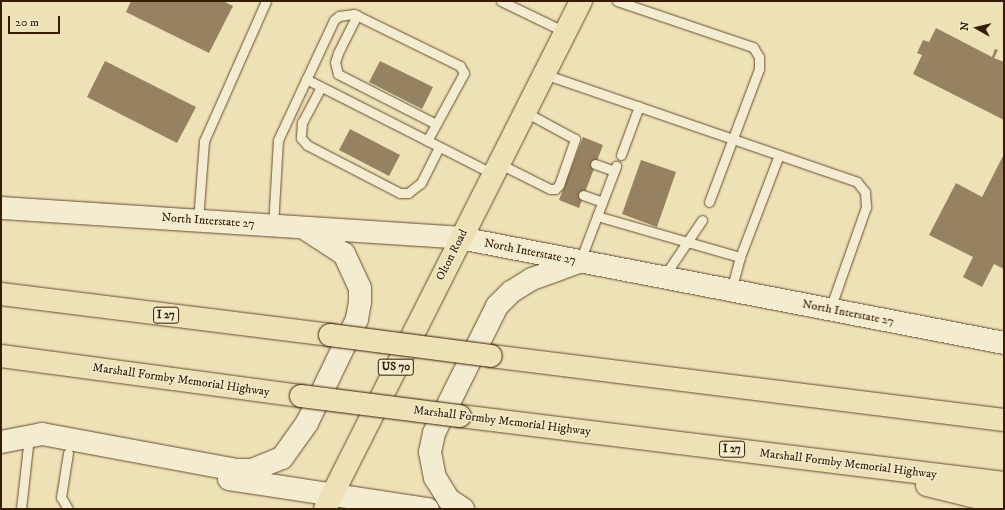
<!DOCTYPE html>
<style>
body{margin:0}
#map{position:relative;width:1005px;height:510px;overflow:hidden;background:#eee1b6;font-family:"IM FELL DW Pica",serif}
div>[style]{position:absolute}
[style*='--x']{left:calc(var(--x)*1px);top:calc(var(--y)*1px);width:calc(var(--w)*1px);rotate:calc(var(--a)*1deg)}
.building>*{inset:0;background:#968260}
.roads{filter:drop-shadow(0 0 1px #644d2f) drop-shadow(0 0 1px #644d2f)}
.lane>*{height:9px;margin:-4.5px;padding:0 4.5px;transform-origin:4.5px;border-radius:4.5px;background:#f4ecd0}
.secondary>*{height:22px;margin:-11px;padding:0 11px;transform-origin:11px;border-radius:11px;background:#f4ecd0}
.primary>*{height:22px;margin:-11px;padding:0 11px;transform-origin:11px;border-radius:11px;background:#eee1b6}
.highway>*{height:22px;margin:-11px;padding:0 11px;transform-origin:11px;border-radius:11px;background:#eee1b6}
.bridges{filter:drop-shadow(0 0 1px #361c02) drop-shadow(0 0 1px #361c02)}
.highway-bridge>*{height:22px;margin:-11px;padding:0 11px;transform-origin:11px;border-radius:11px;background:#eee1b6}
span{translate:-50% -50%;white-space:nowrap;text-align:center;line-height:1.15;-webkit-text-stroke:3px #f4ecd0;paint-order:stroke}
.shield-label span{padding:1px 3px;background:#f4ecd0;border:1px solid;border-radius:3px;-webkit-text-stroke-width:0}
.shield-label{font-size:11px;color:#361c02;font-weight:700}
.street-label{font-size:12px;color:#361c02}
.frame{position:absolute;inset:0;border:2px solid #361c02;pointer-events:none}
.north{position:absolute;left:957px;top:8px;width:40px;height:40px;-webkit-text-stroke:3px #f4ecd0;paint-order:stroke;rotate:278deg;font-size:11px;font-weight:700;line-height:16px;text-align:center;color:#361c02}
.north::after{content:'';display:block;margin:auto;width:14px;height:18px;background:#361c02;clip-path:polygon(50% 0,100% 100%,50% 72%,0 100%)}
.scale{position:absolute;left:8px;top:16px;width:52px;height:18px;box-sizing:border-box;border:2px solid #361c02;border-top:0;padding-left:5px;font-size:12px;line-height:14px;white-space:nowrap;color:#361c02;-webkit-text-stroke:3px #f4ecd0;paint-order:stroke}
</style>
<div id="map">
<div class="building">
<div style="clip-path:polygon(131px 1px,223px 1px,233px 6px,209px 53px,126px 12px)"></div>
<div style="clip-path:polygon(936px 28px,992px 57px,995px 49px,998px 50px,994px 58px,1004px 62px,1004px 120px,913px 74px,922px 55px,917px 53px,923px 40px,929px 42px)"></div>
<div style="clip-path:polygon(105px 61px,196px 107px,177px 143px,87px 97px)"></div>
<div style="clip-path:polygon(380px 61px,433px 87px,422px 109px,369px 82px)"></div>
<div style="clip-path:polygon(350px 129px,400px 155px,389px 176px,339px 150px)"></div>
<div style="clip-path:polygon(583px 137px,603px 145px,579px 208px,559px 200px)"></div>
<div style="clip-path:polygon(1004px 154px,1004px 269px,994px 264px,982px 287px,963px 277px,973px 257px,929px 235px,956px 183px,982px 197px)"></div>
<div style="clip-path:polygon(641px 160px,676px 172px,657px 227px,622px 214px)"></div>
</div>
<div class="roads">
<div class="lane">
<div style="--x:501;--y:1;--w:71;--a:25.8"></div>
<div style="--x:617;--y:1;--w:144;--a:18.7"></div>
<div style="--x:753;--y:47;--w:12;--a:59"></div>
<div style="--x:759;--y:57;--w:12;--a:90"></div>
<div style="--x:759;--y:69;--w:142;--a:110.6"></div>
<div style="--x:357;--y:15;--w:42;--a:116.6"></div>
<div style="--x:338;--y:53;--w:9;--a:108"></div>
<div style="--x:335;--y:62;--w:12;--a:76"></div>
<div style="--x:338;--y:74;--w:110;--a:27"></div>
<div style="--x:544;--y:74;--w:331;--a:19"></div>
<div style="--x:857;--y:182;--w:13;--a:51"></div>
<div style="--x:865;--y:192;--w:15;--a:86"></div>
<div style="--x:866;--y:207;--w:108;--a:109.4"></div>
<div style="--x:306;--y:79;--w:210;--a:26.9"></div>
<div style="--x:321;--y:87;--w:40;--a:118"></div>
<div style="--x:302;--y:122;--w:16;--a:94"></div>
<div style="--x:301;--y:138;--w:9;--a:49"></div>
<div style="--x:307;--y:145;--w:105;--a:27.3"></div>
<div style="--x:400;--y:193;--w:8;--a:0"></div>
<div style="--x:408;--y:193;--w:16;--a:-38"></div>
<div style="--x:421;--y:183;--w:40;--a:-63.4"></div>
<div style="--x:621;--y:155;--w:52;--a:-69.8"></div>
<div style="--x:498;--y:163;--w:58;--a:26.6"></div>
<div style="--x:550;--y:189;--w:5;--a:0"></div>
<div style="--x:555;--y:189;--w:6;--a:-45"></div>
<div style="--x:559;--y:185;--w:49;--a:-70.8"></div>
<div style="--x:575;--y:139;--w:57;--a:-151.6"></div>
<div style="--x:595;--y:164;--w:20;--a:20"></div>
<div style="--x:583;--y:195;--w:20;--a:20"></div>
<div style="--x:597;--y:216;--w:149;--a:16"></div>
<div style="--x:740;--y:257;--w:34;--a:105"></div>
<div style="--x:198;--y:221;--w:80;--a:-85.7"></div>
<div style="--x:204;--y:141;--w:153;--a:-66.1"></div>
<div style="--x:273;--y:226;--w:86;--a:-86.7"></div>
<div style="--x:278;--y:140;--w:132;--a:-65"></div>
<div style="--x:334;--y:20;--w:6;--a:-39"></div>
<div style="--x:339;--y:16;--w:15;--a:-8"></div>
<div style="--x:354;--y:14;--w:118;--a:26.1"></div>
<div style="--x:460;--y:66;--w:8;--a:60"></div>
<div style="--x:464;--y:73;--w:77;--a:118.6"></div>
<div style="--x:740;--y:257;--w:109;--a:-69.1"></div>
<div style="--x:580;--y:261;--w:102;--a:-69.2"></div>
<div style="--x:666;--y:278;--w:9;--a:-72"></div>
<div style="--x:669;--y:269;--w:59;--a:-56"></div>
<div style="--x:68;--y:453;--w:45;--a:99"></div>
<div style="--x:61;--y:497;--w:14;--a:60"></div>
<div style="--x:21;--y:509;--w:63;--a:-83.7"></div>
</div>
<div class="secondary">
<div style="--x:1;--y:208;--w:460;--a:3.7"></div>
<div style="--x:460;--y:238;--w:554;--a:10.92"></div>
<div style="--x:1;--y:442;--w:42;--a:-11"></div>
<div style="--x:42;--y:434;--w:197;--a:10.5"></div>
<div style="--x:236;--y:470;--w:16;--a:0"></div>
<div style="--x:252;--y:470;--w:32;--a:-22"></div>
<div style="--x:282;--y:458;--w:43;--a:-54.5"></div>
<div style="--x:307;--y:423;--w:115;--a:-64.3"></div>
<div style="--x:357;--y:319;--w:17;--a:-80"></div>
<div style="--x:360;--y:302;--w:14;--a:-90"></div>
<div style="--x:360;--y:288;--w:38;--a:-115"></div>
<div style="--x:344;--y:254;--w:44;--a:-147"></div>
<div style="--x:229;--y:479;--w:201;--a:8.6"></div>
<div style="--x:463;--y:509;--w:17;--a:-147"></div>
<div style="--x:449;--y:500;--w:26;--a:-122"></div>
<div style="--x:435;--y:478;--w:26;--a:-101"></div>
<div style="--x:430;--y:452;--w:19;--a:-78"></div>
<div style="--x:434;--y:433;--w:142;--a:-63.6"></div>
<div style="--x:497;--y:306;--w:20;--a:-45"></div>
<div style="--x:511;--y:292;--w:25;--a:-32"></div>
<div style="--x:532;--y:279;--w:50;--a:-19.9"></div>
</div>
<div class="primary">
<div style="--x:325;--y:509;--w:569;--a:-63.25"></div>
</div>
<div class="highway">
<div style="--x:1;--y:294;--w:332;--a:7.1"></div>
<div style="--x:1;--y:356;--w:303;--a:7.6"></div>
<div style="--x:491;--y:356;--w:517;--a:7.11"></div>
<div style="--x:460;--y:416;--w:548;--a:7.02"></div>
<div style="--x:927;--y:485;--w:79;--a:13.9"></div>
</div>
</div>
<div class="bridges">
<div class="highway-bridge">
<div style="--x:330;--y:335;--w:162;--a:7.4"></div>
<div style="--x:301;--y:396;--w:160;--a:7.2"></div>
</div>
</div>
<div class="shield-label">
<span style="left:166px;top:315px">I 27</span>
<span style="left:396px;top:367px">US 70</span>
<span style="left:732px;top:449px">I 27</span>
</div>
<div class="street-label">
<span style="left:208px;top:221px;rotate:4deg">North Interstate 27</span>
<span style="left:530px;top:252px;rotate:11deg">North Interstate 27</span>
<span style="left:452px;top:255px;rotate:-63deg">Olton Road</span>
<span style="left:848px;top:313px;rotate:11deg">North Interstate 27</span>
<span style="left:181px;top:380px;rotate:8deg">Marshall Formby Memorial Highway</span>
<span style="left:502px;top:421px;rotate:7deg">Marshall Formby Memorial Highway</span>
<span style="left:848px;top:464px;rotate:7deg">Marshall Formby Memorial Highway</span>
</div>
<div class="frame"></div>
<div class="north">N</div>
<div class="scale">20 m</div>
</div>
